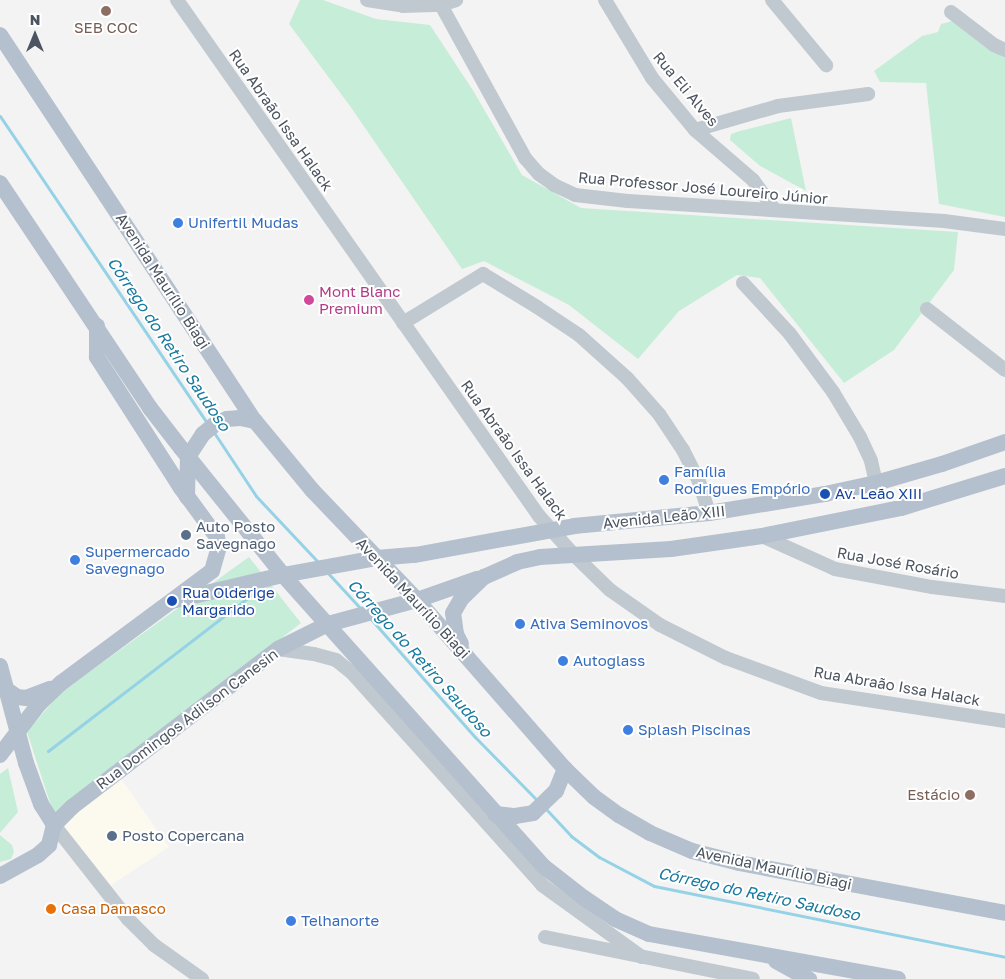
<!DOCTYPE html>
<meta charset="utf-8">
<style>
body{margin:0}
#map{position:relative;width:1005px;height:979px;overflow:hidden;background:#f4f3f3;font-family:"Golos Text",sans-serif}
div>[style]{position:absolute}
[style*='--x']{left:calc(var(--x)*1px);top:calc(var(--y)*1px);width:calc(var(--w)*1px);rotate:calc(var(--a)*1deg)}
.commercial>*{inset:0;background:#fcf9ef}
.green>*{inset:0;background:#c6edd7}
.stream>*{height:3px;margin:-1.5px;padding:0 1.5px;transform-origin:1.5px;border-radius:1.5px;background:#96d2e6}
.minor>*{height:14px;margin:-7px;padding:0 7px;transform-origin:7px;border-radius:7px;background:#c1c9d0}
.major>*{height:16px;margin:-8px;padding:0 8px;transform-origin:8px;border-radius:8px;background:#b5c0ce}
.dots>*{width:14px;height:14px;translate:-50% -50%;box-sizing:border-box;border:2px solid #fff;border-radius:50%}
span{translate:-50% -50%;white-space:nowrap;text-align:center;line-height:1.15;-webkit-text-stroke:4px #fff;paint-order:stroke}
.education-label{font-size:15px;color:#785e54}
.right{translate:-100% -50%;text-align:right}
.street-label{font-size:15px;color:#4b545f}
.shop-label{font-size:15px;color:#366cbe}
.left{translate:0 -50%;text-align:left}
.hotel-label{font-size:15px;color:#b23c85}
.transit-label{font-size:15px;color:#164399}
.service-label{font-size:15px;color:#4e5e75}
.food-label{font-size:15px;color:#c56008}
.water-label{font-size:16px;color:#187a9e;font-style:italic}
.north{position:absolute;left:10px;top:10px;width:50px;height:50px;-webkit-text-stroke:4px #fff;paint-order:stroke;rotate:0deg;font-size:14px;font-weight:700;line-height:20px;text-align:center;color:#4b545f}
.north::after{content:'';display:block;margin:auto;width:18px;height:22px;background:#4b545f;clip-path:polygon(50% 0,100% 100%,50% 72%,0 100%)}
</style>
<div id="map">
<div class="commercial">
<div style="clip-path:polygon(117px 773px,169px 847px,105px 889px,54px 825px)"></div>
</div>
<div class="green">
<div style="clip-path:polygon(300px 0,323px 0,376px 19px,430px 25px,474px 92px,522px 175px,581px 208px,958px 232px,954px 270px,894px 350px,844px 383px,760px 278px,737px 275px,679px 311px,638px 359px,569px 305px,484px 261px,462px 269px,350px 106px,289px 24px)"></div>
<div style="clip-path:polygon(952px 21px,985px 47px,1005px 56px,1005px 217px,939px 204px,926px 83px,880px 82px,874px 71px,922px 36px,938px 32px,941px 24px)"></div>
<div style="clip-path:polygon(791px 118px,806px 191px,760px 166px,730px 140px,731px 134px,740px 131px)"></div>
<div style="clip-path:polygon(249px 557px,301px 623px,54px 815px,27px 732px,60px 693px)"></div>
<div style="clip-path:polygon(8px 768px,18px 812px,0 833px,0 774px)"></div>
<div style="clip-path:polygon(0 835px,12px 845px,14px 852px,11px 859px,0 862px)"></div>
</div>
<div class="stream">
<div style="--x:0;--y:116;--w:372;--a:56"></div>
<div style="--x:213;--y:431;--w:78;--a:56.5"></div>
<div style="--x:256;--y:496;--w:91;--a:46.8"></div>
<div style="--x:327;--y:572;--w:52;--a:47.4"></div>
<div style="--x:370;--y:618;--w:159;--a:48.6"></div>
<div style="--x:475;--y:737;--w:90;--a:45.5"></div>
<div style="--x:48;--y:751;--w:270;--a:-37.5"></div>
<div style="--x:546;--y:809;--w:37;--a:47"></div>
<div style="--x:571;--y:836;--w:35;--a:37"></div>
<div style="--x:599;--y:857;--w:62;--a:27.8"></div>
<div style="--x:654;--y:886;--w:358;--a:11.4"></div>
</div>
<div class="minor">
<div style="--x:177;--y:0;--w:630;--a:54.95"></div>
<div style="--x:539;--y:516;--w:52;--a:48.1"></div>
<div style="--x:574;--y:555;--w:50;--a:44.2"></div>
<div style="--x:610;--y:590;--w:61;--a:35"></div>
<div style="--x:660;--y:625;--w:74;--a:26.6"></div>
<div style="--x:726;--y:658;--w:101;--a:20.2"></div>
<div style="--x:821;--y:693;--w:186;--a:8.7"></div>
<div style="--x:367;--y:0;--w:36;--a:9"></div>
<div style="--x:403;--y:6;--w:38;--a:-2"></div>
<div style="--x:441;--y:5;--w:16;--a:-18"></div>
<div style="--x:605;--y:0;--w:91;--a:58.9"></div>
<div style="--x:652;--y:78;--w:67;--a:50.4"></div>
<div style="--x:695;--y:130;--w:77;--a:40.8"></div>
<div style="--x:753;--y:180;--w:37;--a:54"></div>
<div style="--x:772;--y:0;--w:85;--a:50.3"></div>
<div style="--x:441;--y:5;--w:175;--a:61.2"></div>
<div style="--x:525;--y:158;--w:21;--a:49"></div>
<div style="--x:539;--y:174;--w:19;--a:36"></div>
<div style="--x:554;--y:185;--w:23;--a:25"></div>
<div style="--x:575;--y:195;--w:53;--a:6.5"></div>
<div style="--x:628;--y:201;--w:317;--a:3.6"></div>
<div style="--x:944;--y:221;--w:62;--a:7.5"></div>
<div style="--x:951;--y:12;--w:54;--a:37.5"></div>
<div style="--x:994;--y:45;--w:12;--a:24"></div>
<div style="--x:695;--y:130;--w:86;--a:-16.1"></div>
<div style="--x:778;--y:106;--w:91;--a:-7.6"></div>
<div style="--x:743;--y:283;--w:69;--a:47.3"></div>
<div style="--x:790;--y:334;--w:72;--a:53.4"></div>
<div style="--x:833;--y:392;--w:52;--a:59"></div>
<div style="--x:860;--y:437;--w:26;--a:65"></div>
<div style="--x:871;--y:461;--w:23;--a:77"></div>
<div style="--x:927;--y:309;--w:99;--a:38"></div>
<div style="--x:403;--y:323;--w:94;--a:-31.5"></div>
<div style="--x:483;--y:274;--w:63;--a:31.4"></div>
<div style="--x:537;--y:307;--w:50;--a:33.7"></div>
<div style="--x:579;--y:335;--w:64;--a:41.9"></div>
<div style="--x:627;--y:378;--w:48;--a:48.4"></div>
<div style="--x:659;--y:414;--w:43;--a:56.3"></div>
<div style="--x:683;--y:450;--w:36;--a:63"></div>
<div style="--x:699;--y:482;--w:33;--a:72"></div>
<div style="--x:762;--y:536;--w:80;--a:24.3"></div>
<div style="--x:835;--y:569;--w:99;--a:10.5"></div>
<div style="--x:932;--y:587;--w:74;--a:7"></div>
<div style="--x:278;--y:649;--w:36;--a:8"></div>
<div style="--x:314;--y:654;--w:23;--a:15"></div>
<div style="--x:336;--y:660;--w:22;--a:39"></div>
<div style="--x:353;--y:674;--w:283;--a:48.1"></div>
<div style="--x:542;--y:885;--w:123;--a:35.8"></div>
<div style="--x:54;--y:825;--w:120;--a:51.8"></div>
<div style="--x:128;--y:919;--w:37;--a:45"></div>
<div style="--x:154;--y:945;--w:59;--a:35.3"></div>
<div style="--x:545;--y:937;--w:212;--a:11.4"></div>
</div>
<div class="major">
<div style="--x:0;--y:35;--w:463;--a:56.6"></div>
<div style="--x:255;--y:421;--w:91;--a:50.4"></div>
<div style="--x:313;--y:491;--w:151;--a:46.3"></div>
<div style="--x:417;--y:600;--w:225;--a:48.8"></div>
<div style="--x:565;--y:769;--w:40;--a:44"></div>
<div style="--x:594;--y:797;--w:31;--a:36"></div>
<div style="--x:619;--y:815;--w:36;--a:30"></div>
<div style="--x:650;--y:833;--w:46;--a:23.2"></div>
<div style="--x:692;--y:851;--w:49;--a:14.3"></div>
<div style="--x:739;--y:863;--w:271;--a:10.6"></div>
<div style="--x:0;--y:183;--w:270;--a:56.3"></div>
<div style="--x:150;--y:408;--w:51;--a:52.2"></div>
<div style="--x:181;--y:448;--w:163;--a:51.2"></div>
<div style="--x:283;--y:575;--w:390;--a:48.2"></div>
<div style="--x:543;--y:866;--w:52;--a:38"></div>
<div style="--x:584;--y:898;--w:37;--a:34"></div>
<div style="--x:615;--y:919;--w:37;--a:24"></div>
<div style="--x:649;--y:934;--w:253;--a:10.2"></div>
<div style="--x:187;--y:497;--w:40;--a:-88.6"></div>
<div style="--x:188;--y:457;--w:27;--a:-57"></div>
<div style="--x:203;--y:434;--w:14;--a:-39"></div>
<div style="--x:214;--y:425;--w:14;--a:-25"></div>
<div style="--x:227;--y:419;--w:13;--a:-4"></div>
<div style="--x:240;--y:418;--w:15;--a:11"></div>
<div style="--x:172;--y:601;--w:114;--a:-13.2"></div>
<div style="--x:283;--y:575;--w:96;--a:-10.3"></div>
<div style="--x:377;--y:558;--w:38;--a:-5"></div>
<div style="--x:415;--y:555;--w:162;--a:-10.3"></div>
<div style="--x:574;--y:526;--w:136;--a:-5.5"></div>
<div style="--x:709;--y:513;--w:118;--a:-9.3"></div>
<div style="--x:825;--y:494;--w:52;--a:-12.2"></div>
<div style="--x:876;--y:483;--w:69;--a:-16.1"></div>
<div style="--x:942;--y:464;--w:67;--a:-19.2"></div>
<div style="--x:461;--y:644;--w:11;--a:-117"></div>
<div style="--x:456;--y:634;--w:21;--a:-98"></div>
<div style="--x:453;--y:613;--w:16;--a:-60"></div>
<div style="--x:461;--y:599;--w:32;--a:-44"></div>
<div style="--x:484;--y:577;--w:36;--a:-24"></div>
<div style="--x:517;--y:562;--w:24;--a:-12"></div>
<div style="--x:540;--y:557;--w:131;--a:-3.5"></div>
<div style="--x:671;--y:549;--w:92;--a:-8.1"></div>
<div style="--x:762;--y:536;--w:142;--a:-11.4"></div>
<div style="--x:901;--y:508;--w:109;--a:-17.1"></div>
<div style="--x:0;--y:666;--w:100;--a:75"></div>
<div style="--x:26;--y:763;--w:44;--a:69.9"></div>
<div style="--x:41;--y:804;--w:25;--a:58"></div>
<div style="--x:7;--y:690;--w:12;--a:35"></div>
<div style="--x:17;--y:697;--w:9;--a:6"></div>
<div style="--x:26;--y:698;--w:26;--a:-21"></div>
<div style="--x:0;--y:755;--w:64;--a:-52.6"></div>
<div style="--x:39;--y:704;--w:30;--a:-44"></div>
<div style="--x:61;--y:683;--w:188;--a:-36.6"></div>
<div style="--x:212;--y:571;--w:26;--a:-74"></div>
<div style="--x:219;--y:546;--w:9;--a:-103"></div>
<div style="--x:217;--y:537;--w:61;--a:-126.3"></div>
<div style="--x:181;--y:488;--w:156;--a:-122.7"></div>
<div style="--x:97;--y:357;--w:31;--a:-90"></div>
<div style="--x:495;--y:814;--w:20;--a:6"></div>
<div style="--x:515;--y:816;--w:18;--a:-9"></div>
<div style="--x:533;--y:813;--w:32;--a:-44"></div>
<div style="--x:556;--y:791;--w:24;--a:-68"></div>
<div style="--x:0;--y:876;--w:43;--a:-28.9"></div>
<div style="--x:38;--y:855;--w:15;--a:-42"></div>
<div style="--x:49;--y:845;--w:21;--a:-76"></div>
<div style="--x:54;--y:825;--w:25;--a:-45"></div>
<div style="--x:72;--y:807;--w:260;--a:-37.5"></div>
<div style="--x:278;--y:649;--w:56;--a:-26.6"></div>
<div style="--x:328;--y:624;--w:92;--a:-15.1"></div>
<div style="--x:417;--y:600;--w:64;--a:-19.3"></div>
<div style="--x:776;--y:961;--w:38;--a:29"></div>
</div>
<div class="dots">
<div style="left:106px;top:11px;background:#8d6e63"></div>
<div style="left:178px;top:223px;background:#3f7fe0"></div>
<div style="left:309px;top:300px;background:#d1479c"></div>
<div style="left:664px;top:480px;background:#3f7fe0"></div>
<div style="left:825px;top:494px;background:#1a4fb4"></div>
<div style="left:186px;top:535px;background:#5c6f8a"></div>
<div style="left:75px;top:560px;background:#3f7fe0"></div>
<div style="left:172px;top:601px;background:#1a4fb4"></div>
<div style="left:520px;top:624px;background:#3f7fe0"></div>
<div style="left:563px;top:661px;background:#3f7fe0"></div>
<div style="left:628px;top:730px;background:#3f7fe0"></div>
<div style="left:970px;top:795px;background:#8d6e63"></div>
<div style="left:112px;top:836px;background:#5c6f8a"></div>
<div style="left:51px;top:909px;background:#e8710a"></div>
<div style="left:291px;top:921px;background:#3f7fe0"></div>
</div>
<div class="education-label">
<span style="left:106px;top:28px">SEB COC</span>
<span class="right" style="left:960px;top:795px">Estácio</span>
</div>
<div class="street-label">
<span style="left:686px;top:89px;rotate:50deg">Rua Eli Alves</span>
<span style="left:281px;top:120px;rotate:55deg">Rua Abraão Issa Halack</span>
<span style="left:703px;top:188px;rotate:5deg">Rua Professor José Loureiro Júnior</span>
<span style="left:163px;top:281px;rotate:57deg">Avenida Maurílio Biagi</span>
<span style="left:514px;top:450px;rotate:54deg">Rua Abraão Issa Halack</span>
<span style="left:664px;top:517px;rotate:-6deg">Avenida Leão XIII</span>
<span style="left:898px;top:563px;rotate:10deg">Rua José Rosário</span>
<span style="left:413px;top:598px;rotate:47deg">Avenida Maurílio Biagi</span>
<span style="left:897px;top:686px;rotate:10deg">Rua Abraão Issa Halack</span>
<span style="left:187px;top:719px;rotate:-37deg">Rua Domingos Adilson Canesin</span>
<span style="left:774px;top:868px;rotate:12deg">Avenida Maurílio Biagi</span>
</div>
<div class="shop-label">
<span class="left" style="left:188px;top:223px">Unifertil Mudas</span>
<span class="left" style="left:674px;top:480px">Família<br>Rodrigues Empório</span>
<span class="left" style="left:85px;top:560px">Supermercado<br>Savegnago</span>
<span class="left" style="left:530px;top:624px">Ativa Seminovos</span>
<span class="left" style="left:573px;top:661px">Autoglass</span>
<span class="left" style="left:638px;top:730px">Splash Piscinas</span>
<span class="left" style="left:301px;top:921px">Telhanorte</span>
</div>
<div class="hotel-label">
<span class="left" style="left:319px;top:300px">Mont Blanc<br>Premium</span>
</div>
<div class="transit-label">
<span class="left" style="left:835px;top:494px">Av. Leão XIII</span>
<span class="left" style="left:182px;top:601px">Rua Olderige<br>Margarido</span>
</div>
<div class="service-label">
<span class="left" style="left:196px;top:535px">Auto Posto<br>Savegnago</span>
<span class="left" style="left:122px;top:836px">Posto Copercana</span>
</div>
<div class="food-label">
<span class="left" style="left:61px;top:909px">Casa Damasco</span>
</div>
<div class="water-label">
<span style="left:169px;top:344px;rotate:56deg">Córrego do Retiro Saudoso</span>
<span style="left:420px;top:658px;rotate:48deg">Córrego do Retiro Saudoso</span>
<span style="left:759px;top:894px;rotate:12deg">Córrego do Retiro Saudoso</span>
</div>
<div class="north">N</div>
</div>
